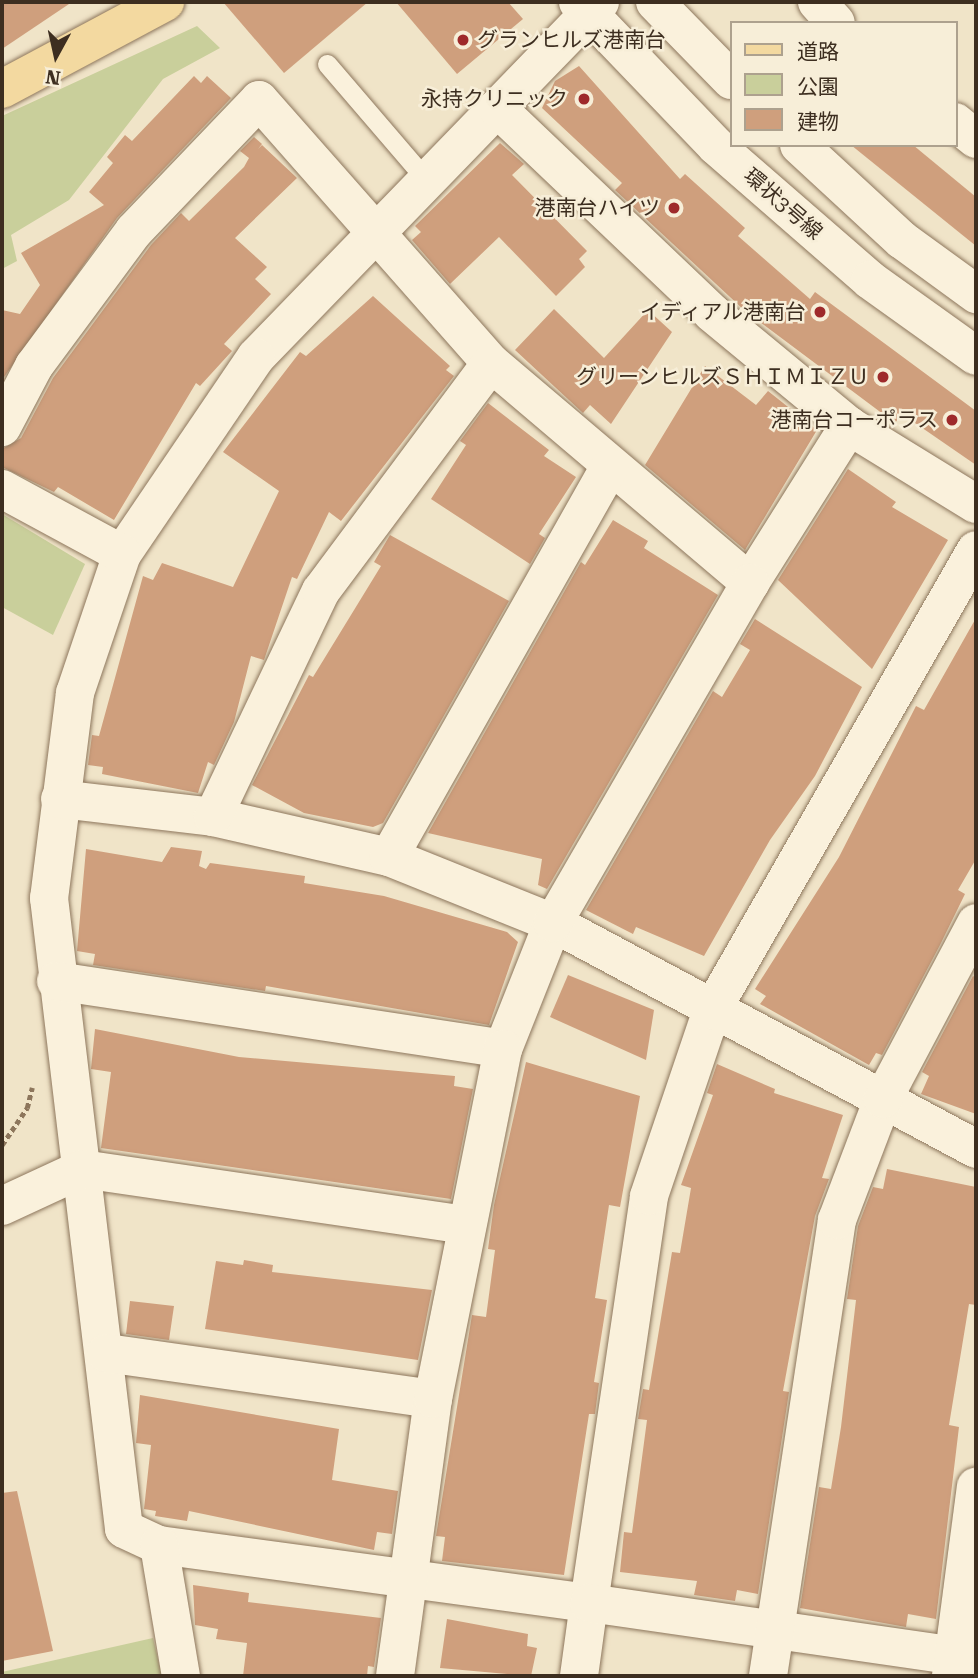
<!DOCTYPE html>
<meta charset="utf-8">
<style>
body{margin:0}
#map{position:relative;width:978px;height:1678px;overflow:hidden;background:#f0e4c8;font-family:"Roboto Serif","Noto Sans JP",serif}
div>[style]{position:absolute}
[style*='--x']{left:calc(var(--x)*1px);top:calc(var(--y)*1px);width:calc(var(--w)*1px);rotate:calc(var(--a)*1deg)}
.green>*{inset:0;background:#c9cf9b}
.building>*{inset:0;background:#cf9f7d}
.path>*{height:4.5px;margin-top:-2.25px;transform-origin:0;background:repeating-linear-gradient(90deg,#8d765c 0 5px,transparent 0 8.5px)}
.roads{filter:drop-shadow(0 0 2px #8d765c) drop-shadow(0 0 2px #8d765c)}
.service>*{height:19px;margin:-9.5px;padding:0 9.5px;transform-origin:9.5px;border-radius:9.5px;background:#faf1dc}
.minor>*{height:38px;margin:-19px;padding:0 19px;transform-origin:19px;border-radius:19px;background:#faf1dc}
.tertiary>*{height:38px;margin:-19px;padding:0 19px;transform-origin:19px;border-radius:19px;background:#faf1dc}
.primary>*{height:38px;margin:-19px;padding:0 19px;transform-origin:19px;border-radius:19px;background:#f3d9a0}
.dots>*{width:19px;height:19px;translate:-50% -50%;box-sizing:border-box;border:4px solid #f7eed8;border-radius:50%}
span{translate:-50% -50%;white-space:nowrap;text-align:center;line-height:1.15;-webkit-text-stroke:5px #f7eed8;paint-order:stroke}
.poi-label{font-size:21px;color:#3d2e20}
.left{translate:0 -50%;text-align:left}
.right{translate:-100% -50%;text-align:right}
.street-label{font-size:21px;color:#3d2e20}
.frame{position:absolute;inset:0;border:4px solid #3d2e20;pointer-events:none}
.legend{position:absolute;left:730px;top:21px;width:228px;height:126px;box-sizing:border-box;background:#f7eed8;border:2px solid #ada18e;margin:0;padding:9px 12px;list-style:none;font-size:21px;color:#3d2e20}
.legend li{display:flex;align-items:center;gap:14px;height:35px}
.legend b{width:35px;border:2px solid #ada18e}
.north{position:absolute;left:21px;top:21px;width:70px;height:70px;-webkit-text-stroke:5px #f7eed8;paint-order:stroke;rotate:188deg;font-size:19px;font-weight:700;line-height:28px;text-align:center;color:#3d2e20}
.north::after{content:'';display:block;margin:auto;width:24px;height:32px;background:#3d2e20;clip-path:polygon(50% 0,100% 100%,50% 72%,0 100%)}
</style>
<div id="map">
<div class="green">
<div style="clip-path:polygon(197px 26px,220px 48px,163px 79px,69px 200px,11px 235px,17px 261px,2px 269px,2px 116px)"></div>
<div style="clip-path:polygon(2px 514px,85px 564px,53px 635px,2px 607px)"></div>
<div style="clip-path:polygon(153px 1638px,162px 1676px,2px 1676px,2px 1672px)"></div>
</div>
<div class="building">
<div style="clip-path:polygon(2px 2px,72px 2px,2px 49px)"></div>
<div style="clip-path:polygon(223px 2px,368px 2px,284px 73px)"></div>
<div style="clip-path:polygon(396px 2px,508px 2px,523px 19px,457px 74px)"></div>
<div style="clip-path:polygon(579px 66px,680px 179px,685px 174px,745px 228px,738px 236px,810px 299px,815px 292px,976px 411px,976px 465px,902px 414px,895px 423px,744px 310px,615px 190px,622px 183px,542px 108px,555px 81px)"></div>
<div style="clip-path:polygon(194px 76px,201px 83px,207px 76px,231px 98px,117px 218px,2px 380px,2px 310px,20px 314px,40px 285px,21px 253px,104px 205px,89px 192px,113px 163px,107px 157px,125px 135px,132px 141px)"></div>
<div style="clip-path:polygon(254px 137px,262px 144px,258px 149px,262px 145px,297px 178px,235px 238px,267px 267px,255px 279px,271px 294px,224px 344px,232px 351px,200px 386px,196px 383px,114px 520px,58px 487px,54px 492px,2px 467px,2px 449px,21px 438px,53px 378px,151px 245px,181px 213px,189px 221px,244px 167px,249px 158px,240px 151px)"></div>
<div style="clip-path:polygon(500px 143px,524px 164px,512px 175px,587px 251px,579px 259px,585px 267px,556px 296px,499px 237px,450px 284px,412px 240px,421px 232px,415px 226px)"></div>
<div style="clip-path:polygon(851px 145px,913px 145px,976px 197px,976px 246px)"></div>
<div style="clip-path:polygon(373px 296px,450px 366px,446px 370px,454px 376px,341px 521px,329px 512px,297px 579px,292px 577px,264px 660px,251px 656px,234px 722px,214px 765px,208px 762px,198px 793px,102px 774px,103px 767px,88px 765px,92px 735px,99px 736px,143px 576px,153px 580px,162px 563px,233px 587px,279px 491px,223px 452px,300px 352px,306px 356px)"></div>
<div style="clip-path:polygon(554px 309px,604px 358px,648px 310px,672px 332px,611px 424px,590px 405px,583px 413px,515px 350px)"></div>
<div style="clip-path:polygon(705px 366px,756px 405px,768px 391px,817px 430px,745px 550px,645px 465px)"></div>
<div style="clip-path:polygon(488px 403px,549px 450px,544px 456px,576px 477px,539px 534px,545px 538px,530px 564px,431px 499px,466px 445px,460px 441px)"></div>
<div style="clip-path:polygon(848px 469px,896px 502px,892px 507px,948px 540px,872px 669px,778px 580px)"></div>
<div style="clip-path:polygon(613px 520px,648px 541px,644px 548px,718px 595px,547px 889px,538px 885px,542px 859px,428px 833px,581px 562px,585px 565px)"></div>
<div style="clip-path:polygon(390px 535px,509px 601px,383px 823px,373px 827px,304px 813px,252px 785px,309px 675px,313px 677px,381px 566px,374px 562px)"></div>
<div style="clip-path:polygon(976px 618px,976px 859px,958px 890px,965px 894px,940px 945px,882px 1055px,876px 1053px,869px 1065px,760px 1004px,766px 996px,755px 989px,839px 857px,916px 706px,924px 710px)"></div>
<div style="clip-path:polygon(755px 619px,862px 687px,815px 776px,770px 840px,704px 956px,636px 927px,633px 934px,586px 910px,713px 691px,722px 697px,750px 650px,740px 644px)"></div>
<div style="clip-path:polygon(171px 847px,202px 851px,199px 866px,206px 869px,210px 863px,305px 876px,304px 883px,384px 896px,507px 932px,518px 942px,489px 1025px,266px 986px,265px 991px,93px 965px,95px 954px,77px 951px,86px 849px,162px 862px)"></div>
<div style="clip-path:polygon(568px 975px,654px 1010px,646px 1060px,550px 1017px)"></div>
<div style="clip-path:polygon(973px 976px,976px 978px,976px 1114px,921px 1094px,929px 1076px,922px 1072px)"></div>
<div style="clip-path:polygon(95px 1029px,239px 1057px,455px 1076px,454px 1086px,473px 1089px,451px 1199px,101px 1148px,111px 1072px,91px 1069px)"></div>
<div style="clip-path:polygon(526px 1062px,640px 1096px,620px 1207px,609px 1205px,595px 1298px,607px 1300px,594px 1382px,599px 1383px,595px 1414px,589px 1414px,564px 1575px,442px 1561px,445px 1537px,436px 1536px,472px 1315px,486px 1317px,495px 1250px,488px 1249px,494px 1205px)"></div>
<div style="clip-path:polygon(717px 1064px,775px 1089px,774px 1093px,843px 1115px,822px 1178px,829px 1179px,815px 1216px,783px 1391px,789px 1392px,758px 1594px,737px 1590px,735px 1601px,694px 1595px,697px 1581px,620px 1572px,624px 1532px,632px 1533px,647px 1420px,638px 1419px,643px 1389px,649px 1390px,672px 1252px,680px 1253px,691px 1188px,681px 1185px,713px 1095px,707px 1093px)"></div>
<div style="clip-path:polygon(887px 1169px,976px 1187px,976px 1305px,969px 1304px,949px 1425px,959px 1427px,936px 1619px,908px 1614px,906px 1627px,800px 1608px,819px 1487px,831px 1489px,841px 1427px,856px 1300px,847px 1299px,858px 1226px,873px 1187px,883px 1189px)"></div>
<div style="clip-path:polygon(244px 1260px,273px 1265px,272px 1272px,432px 1290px,418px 1360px,205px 1329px,216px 1261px,243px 1265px)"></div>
<div style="clip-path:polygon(130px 1301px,174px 1306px,169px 1340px,126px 1334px)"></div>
<div style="clip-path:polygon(140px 1395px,339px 1429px,332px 1480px,398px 1491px,392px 1534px,377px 1532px,374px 1550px,189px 1511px,187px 1521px,155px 1516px,156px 1511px,144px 1509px,151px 1445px,136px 1443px)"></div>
<div style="clip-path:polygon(17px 1491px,53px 1651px,2px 1661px,2px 1493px)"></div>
<div style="clip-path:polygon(193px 1585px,249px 1593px,248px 1602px,381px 1618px,374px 1667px,368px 1666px,367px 1676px,243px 1676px,247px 1643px,216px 1639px,218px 1629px,195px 1625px)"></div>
<div style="clip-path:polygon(447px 1619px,528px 1634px,527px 1646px,537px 1648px,531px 1676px,440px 1668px)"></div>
</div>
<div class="path">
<div style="--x:2;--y:1145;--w:45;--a:-56"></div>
<div style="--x:27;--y:1108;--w:21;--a:-76"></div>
</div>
<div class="roads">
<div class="service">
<div style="--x:327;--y:64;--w:155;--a:49.4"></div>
</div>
<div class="minor">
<div style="--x:600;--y:2;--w:494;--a:134.1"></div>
<div style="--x:256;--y:357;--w:238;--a:124.2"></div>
<div style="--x:122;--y:554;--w:147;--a:108.7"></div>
<div style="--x:75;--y:693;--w:207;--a:97.2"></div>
<div style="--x:49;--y:898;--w:635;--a:83.22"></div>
<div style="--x:124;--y:1529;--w:38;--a:25"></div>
<div style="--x:159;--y:1545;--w:434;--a:7.7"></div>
<div style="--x:589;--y:1603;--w:411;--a:-81.6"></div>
<div style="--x:649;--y:1196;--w:196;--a:-71.3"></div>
<div style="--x:712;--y:1010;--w:530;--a:-60.15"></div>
<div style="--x:817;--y:2;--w:28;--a:48"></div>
<div style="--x:497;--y:108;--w:297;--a:43.6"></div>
<div style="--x:712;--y:313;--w:178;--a:39.5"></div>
<div style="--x:849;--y:426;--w:149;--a:31.6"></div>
<div style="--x:955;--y:122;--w:27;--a:39"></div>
<div style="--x:2;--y:427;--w:69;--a:-62.3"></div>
<div style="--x:34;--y:366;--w:168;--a:-53.5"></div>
<div style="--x:134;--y:231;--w:181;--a:-46.3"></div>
<div style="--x:259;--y:100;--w:351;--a:48.6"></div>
<div style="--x:491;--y:363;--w:340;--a:40.3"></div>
<div style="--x:750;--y:583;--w:186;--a:-57.8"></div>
<div style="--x:2;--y:489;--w:136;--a:28.4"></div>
<div style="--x:60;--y:799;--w:154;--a:6.7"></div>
<div style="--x:213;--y:817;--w:180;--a:12.8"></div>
<div style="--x:389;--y:857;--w:177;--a:21.9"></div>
<div style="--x:553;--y:923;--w:480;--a:28.1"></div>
<div style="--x:213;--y:817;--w:250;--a:-64.5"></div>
<div style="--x:321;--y:591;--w:284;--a:-53.3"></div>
<div style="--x:389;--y:857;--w:447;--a:-60.5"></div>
<div style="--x:56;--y:981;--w:452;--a:8.6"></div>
<div style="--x:503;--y:1049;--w:136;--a:-68.4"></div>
<div style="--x:553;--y:923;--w:393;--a:-59.9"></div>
<div style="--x:2;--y:1206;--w:88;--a:-24.8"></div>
<div style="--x:82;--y:1169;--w:388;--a:8.3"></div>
<div style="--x:106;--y:1353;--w:330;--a:8"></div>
<div style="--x:159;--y:1545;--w:133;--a:80.5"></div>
<div style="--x:395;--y:1676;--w:280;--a:-82.2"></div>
<div style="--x:433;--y:1399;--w:357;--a:-78.7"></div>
<div style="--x:579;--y:1676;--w:74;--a:-82.2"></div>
<div style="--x:589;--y:1603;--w:391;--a:8.2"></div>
<div style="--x:768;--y:1676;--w:461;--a:-81.4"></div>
<div style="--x:837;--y:1220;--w:129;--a:-69.2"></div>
<div style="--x:883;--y:1099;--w:199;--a:-62.1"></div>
<div style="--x:951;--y:1676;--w:191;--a:-82.5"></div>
</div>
<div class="tertiary">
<div style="--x:578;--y:2;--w:199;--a:46.2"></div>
<div style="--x:716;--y:146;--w:204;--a:41"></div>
<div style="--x:870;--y:280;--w:130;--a:35.6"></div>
<div style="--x:655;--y:2;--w:109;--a:45.7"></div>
<div style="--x:799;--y:145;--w:140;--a:42.7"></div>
<div style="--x:902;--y:240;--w:92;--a:36.1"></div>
</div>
<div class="primary">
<div style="--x:2;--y:89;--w:185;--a:-28.1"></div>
</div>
</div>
<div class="dots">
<div style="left:463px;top:40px;background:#9e2a2b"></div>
<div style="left:584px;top:99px;background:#9e2a2b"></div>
<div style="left:674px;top:208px;background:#9e2a2b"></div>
<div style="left:820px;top:312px;background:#9e2a2b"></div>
<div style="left:883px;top:377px;background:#9e2a2b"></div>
<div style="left:952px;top:420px;background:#9e2a2b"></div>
</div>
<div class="poi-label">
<span class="left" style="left:477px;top:40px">グランヒルズ港南台</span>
<span class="right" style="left:568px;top:99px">永持クリニック</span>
<span class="right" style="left:660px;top:208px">港南台ハイツ</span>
<span class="right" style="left:806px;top:312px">イディアル港南台</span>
<span class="right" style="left:869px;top:377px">グリーンヒルズＳＨＩＭＩＺＵ</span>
<span class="right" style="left:938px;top:420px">港南台コーポラス</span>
</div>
<div class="street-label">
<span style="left:783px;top:204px;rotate:41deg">環状3号線</span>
</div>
<div class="frame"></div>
<ul class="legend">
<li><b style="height:9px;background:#f3d9a0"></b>道路</li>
<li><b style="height:19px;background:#c9cf9b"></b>公園</li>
<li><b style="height:19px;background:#cf9f7d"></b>建物</li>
</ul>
<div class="north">N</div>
</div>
